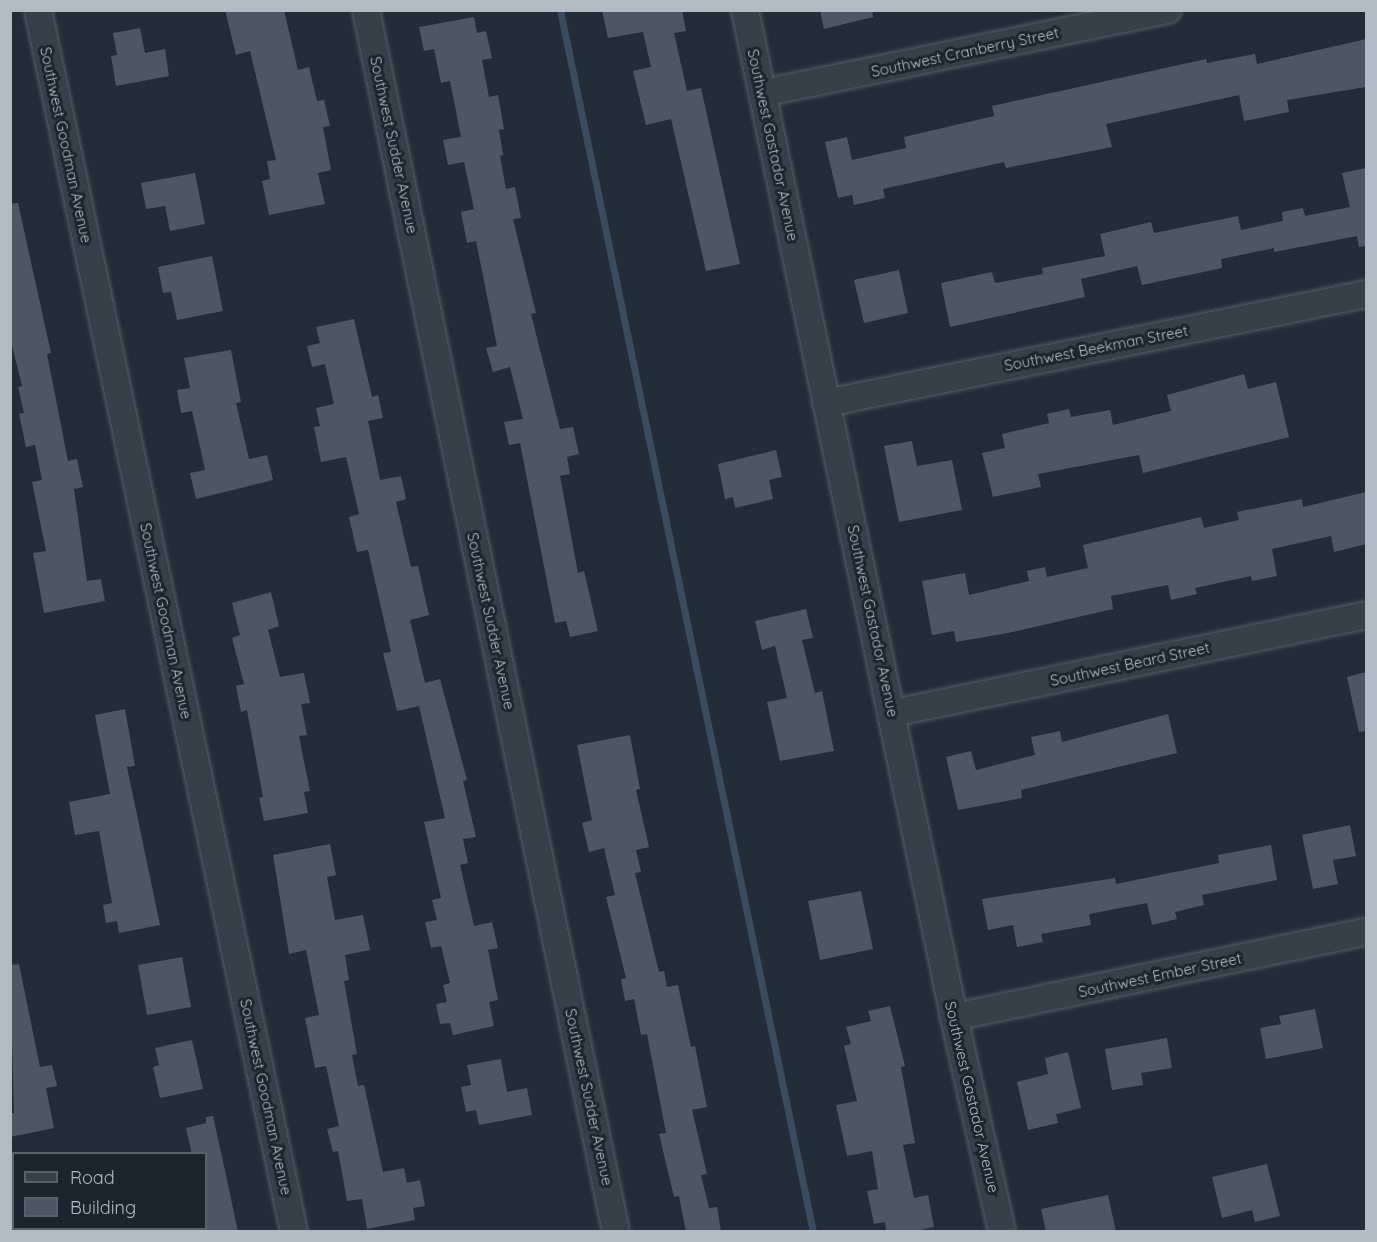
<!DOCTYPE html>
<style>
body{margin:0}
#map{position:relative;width:1377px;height:1242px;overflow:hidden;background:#232d38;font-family:Quicksand,sans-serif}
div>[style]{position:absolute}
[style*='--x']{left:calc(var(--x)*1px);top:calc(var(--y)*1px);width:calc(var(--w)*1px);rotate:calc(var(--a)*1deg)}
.stream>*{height:7px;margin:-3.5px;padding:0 3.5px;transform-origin:3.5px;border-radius:3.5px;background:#3a4c60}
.building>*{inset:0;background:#4c5763}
.roads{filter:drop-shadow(0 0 2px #555d66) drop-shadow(0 0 2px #555d66)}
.street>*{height:26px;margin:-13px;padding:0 13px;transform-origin:13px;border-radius:13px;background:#373f49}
span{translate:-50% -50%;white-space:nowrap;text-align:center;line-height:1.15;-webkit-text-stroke:6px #1c242d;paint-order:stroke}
.street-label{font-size:15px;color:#b2bac4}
.frame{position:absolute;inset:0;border:12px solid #b2bac4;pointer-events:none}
.legend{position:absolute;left:12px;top:1152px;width:195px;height:78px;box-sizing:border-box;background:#1c242d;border:2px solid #586069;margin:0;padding:8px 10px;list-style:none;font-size:18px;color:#b2bac4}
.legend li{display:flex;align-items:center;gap:12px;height:30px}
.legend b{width:30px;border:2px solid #586069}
</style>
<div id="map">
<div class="stream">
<div style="--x:560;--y:10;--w:1248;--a:78.3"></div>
</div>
<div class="building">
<div style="clip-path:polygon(225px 10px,284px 10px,298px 70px,309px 67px,317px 101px,324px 100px,330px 126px,323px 127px,331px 170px,318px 173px,325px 204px,269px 215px,262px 181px,270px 179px,267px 161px,276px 160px,250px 51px,236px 55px)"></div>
<div style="clip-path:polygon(602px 10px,682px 10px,686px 31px,674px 33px,687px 91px,701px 88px,740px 264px,706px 271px,671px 119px,646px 125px,633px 71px,651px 67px,643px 32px,608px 38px)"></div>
<div style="clip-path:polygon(820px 10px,872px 10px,873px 17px,824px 29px)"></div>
<div style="clip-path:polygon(474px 17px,477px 33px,486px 31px,492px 58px,482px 60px,489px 97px,498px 95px,504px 129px,499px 130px,503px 155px,500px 156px,506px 189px,515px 187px,521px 218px,513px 219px,536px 313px,531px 314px,560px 429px,573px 427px,579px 454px,567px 457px,570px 474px,560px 476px,578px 573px,584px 571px,598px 631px,570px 637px,566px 621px,555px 623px,520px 443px,509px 445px,504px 422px,523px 419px,510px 367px,493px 372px,486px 348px,497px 346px,476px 241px,467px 243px,461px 212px,474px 209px,464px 162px,448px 165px,443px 140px,461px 137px,450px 81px,441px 83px,434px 49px,424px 51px,419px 27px)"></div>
<div style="clip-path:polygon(140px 28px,145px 53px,165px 49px,169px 76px,116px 86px,111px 56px,117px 55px,113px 33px)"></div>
<div style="clip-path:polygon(1366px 39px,1366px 87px,1287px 100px,1289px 112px,1244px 121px,1239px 95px,1106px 124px,1112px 147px,1006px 168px,1004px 162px,883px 189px,885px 198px,854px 205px,852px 195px,838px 198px,825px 142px,847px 137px,852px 160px,906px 148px,904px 137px,994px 116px,992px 106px,1206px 59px,1207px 63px,1255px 54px,1257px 64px)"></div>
<div style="clip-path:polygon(1366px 168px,1366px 246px,1359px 247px,1357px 236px,1274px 252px,1274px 248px,1221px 259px,1222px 268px,1142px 285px,1137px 266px,1081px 279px,1085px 297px,950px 327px,941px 283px,992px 272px,995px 283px,1043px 274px,1042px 268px,1105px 256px,1100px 234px,1151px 222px,1154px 233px,1238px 216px,1241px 230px,1283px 221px,1282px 212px,1303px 208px,1305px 216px,1350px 207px,1342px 173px)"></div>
<div style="clip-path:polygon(195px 173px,205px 224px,170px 231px,165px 206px,146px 209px,141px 183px)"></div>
<div style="clip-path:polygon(18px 203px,51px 353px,47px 354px,68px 461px,77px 459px,83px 487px,74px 489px,87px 581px,101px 579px,105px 601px,44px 613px,33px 553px,46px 551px,32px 482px,42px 480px,35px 445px,26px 447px,19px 414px,24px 413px,18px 387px,22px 386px,10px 337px,10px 204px)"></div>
<div style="clip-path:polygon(212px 256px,223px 311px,177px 320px,171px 292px,163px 293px,158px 267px)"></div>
<div style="clip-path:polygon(899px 270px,908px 313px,864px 323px,854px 280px)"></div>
<div style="clip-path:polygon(354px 319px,372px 397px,378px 395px,383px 418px,368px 421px,380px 480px,401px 476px,406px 499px,396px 502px,411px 567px,418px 566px,429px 615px,410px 620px,425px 683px,440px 679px,467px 780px,463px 781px,476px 837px,463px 839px,468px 863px,460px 865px,474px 926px,492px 922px,498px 948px,488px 950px,498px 1000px,489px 1002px,494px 1026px,453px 1035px,450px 1023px,440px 1024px,436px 1004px,447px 1002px,443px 985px,450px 983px,441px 946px,431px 948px,425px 922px,437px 920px,432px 900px,441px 898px,424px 822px,445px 818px,419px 706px,397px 711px,383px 653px,391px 652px,368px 550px,357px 552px,349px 517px,359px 514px,346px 457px,321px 462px,314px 427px,320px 426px,316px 408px,334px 404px,325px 364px,312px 367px,307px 346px,320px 343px,316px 327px)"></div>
<div style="clip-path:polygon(231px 350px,241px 402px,236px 403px,249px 459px,267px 455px,273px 480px,196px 499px,190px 473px,205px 470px,192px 411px,181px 413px,177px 390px,190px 388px,184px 358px)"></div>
<div style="clip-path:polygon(1244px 374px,1248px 389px,1276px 382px,1289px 437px,1143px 473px,1139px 455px,1038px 474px,1041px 487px,993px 497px,982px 453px,1005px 448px,1002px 434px,1049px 423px,1047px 414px,1069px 409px,1071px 417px,1110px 410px,1113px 425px,1171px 411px,1167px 395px)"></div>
<div style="clip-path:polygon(912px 441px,917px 466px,952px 460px,962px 510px,899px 522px,884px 446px)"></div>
<div style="clip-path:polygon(776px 450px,782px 477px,769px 480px,773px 499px,735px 508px,733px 497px,725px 499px,718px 464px)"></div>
<div style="clip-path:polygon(1366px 492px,1366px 544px,1334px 552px,1331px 536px,1272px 549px,1277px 576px,1252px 581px,1251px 576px,1195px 588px,1197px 594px,1171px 600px,1168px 585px,1111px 596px,1113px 609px,1008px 633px,956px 642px,954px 631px,932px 635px,922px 581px,965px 573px,969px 595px,1029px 581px,1027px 571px,1045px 567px,1047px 577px,1088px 568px,1083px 545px,1201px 517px,1204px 528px,1239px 520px,1237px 512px,1302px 499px,1303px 507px)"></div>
<div style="clip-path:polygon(271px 592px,279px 626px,268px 630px,280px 677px,304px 673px,310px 703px,301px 704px,307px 735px,299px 736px,310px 791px,304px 792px,308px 813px,264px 821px,259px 798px,263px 797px,247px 710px,241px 712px,236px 686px,244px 684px,232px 638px,240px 635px,232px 603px)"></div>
<div style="clip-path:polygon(806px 609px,813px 638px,802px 640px,815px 693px,822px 691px,834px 751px,780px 761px,767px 702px,787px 698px,775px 646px,762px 650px,755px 621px)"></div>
<div style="clip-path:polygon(1366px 672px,1366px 731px,1359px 732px,1347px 677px)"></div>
<div style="clip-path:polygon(125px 709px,135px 766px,127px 767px,160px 925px,119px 933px,117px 921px,106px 923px,103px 905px,112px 903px,99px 831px,75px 835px,69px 802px,110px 794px,95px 715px)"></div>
<div style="clip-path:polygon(1168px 714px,1177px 753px,1021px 790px,1022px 798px,958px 810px,946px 757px,971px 751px,976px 770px,1035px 755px,1031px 737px,1060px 731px,1062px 742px)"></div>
<div style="clip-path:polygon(630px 735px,640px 789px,636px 790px,649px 847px,636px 850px,641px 872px,635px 873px,659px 972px,664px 971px,667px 987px,678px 985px,691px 1047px,695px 1046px,707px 1107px,692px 1110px,707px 1174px,701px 1175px,709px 1208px,717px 1207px,721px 1232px,686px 1232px,679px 1196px,674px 1197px,659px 1134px,666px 1133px,647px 1034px,641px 1035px,634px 999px,625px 1001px,621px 979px,626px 978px,606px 897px,615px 895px,604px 848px,589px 852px,582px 823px,592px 820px,577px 745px)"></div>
<div style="clip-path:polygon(1350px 825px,1356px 856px,1333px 860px,1338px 884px,1313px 889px,1302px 835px)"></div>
<div style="clip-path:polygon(330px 844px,336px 875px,327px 877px,335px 920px,363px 915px,370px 950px,345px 955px,349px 980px,344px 981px,357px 1054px,352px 1055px,358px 1086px,364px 1085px,383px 1172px,404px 1168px,407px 1183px,420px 1180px,425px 1206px,413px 1208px,415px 1220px,367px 1229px,362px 1199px,347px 1201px,338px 1151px,333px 1152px,327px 1129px,339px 1126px,326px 1066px,315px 1068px,305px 1018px,319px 1015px,306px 950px,289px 954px,273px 855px)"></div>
<div style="clip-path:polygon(1271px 845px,1277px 880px,1202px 895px,1204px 905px,1175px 912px,1177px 919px,1152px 925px,1147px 903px,1089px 914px,1091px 925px,1041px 934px,1043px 942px,1017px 947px,1013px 925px,988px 930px,982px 899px,1115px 878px,1116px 884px,1219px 863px,1218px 855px)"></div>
<div style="clip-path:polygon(861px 891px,873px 949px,820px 960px,808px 901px)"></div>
<div style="clip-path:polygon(182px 957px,191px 1007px,147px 1015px,138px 965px)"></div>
<div style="clip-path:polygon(19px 964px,40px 1067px,52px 1065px,57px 1086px,46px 1088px,54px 1128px,10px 1137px,10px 1113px,14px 1113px,10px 965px)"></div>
<div style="clip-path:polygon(890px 1006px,905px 1066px,901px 1067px,915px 1143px,903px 1145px,914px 1198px,928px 1195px,934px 1227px,912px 1232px,886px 1232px,885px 1222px,874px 1224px,867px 1191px,878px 1189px,872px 1151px,847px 1156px,836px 1105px,857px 1101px,844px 1046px,851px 1044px,846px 1027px,871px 1021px,868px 1011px)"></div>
<div style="clip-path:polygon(1315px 1009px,1323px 1048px,1266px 1059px,1260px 1028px,1281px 1024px,1279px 1016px)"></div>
<div style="clip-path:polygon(1167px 1038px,1172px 1068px,1141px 1073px,1143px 1085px,1112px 1090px,1105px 1049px)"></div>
<div style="clip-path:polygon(192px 1040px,203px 1089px,160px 1098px,153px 1067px,159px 1065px,155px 1048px)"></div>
<div style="clip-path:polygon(1068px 1052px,1081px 1108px,1056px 1114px,1058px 1123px,1028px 1130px,1017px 1082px,1048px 1074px,1045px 1058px)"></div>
<div style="clip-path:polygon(501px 1059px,507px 1092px,527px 1088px,532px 1115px,479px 1125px,476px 1110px,466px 1112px,461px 1087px,471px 1085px,467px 1065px)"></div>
<div style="clip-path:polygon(213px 1116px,226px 1175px,238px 1232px,206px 1232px,206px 1154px,192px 1154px,186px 1128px,206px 1123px,206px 1117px)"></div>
<div style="clip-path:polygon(1267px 1164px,1280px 1216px,1255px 1222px,1252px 1210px,1222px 1218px,1212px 1177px)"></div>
<div style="clip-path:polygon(1108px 1195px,1116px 1232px,1046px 1232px,1041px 1209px)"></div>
</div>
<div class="roads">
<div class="street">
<div style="--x:38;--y:10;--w:1249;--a:78.17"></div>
<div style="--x:366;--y:10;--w:1247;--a:78.44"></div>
<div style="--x:745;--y:10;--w:1028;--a:78.27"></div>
<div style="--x:954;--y:1017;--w:220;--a:77.4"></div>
<div style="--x:763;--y:93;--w:413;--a:-11.6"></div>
<div style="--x:826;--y:403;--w:551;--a:-11.41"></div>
<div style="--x:893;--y:713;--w:483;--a:-11.7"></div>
<div style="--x:954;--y:1017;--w:421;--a:-11.7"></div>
</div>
</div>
<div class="street-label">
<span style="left:965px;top:52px;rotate:-12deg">Southwest Cranberry Street</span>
<span style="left:66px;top:145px;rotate:78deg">Southwest Goodman Avenue</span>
<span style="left:394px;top:145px;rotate:78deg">Southwest Sudder Avenue</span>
<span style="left:773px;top:145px;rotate:78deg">Southwest Gastador Avenue</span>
<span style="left:1096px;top:348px;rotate:-11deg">Southwest Beekman Street</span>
<span style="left:166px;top:621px;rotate:78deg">Southwest Goodman Avenue</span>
<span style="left:491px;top:621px;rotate:78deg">Southwest Sudder Avenue</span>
<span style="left:873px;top:621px;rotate:78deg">Southwest Gastador Avenue</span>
<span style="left:1130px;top:664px;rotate:-12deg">Southwest Beard Street</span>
<span style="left:1160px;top:975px;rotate:-12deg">Southwest Ember Street</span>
<span style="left:266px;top:1097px;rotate:78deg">Southwest Goodman Avenue</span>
<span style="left:589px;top:1097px;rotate:78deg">Southwest Sudder Avenue</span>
<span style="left:972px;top:1097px;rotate:77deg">Southwest Gastador Avenue</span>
</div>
<div class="frame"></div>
<ul class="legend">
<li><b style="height:8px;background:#373f49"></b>Road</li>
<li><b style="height:16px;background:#4c5763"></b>Building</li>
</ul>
</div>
